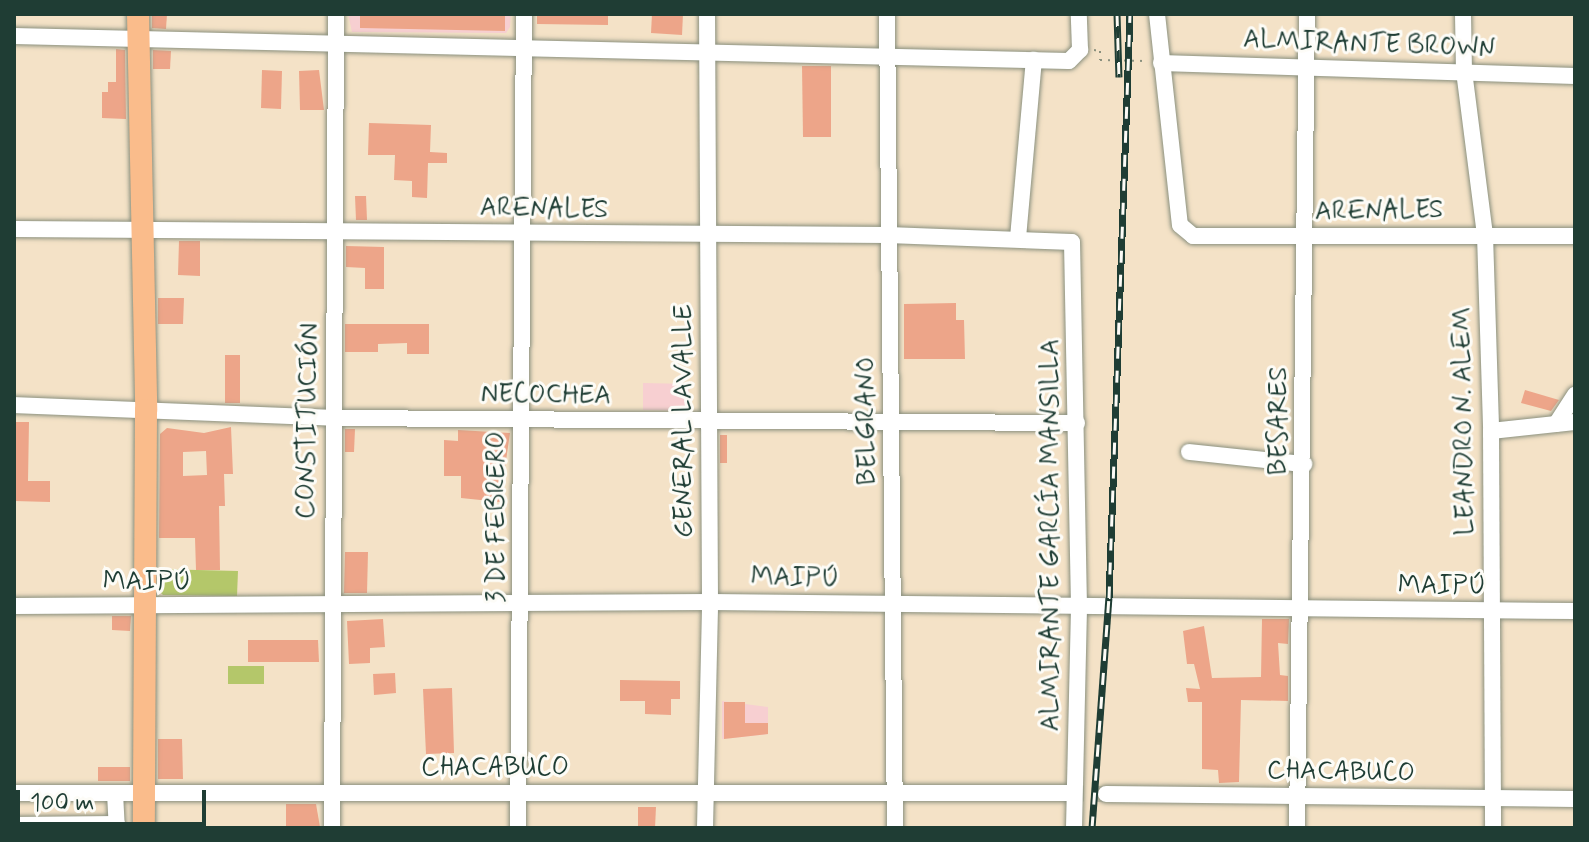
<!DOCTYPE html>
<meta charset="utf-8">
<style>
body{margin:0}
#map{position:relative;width:1589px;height:842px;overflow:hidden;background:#f4e2c7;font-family:Mynerve,sans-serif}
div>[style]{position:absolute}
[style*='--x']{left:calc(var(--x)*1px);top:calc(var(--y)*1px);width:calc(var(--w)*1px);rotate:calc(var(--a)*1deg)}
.built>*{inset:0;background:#f7cfd1}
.green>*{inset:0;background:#b4c76a}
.building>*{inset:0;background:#eda589}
.minor-tunnel>*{height:16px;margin-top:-8px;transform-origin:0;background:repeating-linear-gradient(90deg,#c9c1aa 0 16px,transparent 0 24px)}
.path>*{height:2px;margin-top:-1px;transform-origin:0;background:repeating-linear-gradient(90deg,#8a907e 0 2px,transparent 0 8px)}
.roads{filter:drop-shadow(0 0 2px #8a907e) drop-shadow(0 0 2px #8a907e)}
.minor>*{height:16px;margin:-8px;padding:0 8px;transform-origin:8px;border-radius:8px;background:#fff}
.major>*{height:22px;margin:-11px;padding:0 11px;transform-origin:11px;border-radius:11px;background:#fabc8b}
.rail>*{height:7px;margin-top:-3.5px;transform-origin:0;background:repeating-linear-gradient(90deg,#fdfcf7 0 12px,#1f3d34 0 24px);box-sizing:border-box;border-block:2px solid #1f3d34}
span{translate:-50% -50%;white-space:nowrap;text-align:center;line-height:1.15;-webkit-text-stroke:6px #fdfcf7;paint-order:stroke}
.street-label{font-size:26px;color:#1f3d34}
.frame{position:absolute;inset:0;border:16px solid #1f3d34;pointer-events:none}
.scale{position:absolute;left:16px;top:790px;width:190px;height:36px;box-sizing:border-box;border:4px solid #1f3d34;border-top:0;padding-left:10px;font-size:24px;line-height:28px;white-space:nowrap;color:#1f3d34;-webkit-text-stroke:6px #fdfcf7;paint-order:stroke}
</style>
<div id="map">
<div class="built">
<div style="clip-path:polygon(348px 14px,511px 14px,510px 27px,506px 33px,352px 32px)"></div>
<div style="clip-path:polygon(643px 383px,689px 384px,689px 411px,643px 410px)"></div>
<div style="clip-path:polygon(722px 701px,768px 707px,768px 734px,722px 739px)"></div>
</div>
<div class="green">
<div style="clip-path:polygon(157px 569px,238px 571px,237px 596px,163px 595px,157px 589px)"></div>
<div style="clip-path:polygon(228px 666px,264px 666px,264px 684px,228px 684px)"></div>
</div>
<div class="building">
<div style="clip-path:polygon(152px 14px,167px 14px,166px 29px,152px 28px)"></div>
<div style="clip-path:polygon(360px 14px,505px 14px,505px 31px,360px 28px)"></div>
<div style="clip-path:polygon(537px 14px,608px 14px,608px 25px,537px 24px)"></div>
<div style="clip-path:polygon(652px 14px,683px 14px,682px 35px,651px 33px)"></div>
<div style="clip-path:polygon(116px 49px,125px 50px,126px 119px,102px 118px,102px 92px,108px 92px,108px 82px,116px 82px)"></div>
<div style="clip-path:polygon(153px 50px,171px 51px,170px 69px,153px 69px)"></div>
<div style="clip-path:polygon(802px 66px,831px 66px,831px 137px,803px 137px)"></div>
<div style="clip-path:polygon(262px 70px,282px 71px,281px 109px,261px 108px)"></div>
<div style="clip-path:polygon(319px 70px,324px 110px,300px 110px,299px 71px)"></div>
<div style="clip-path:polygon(369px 123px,431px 125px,430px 152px,447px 153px,447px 163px,428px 163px,427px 198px,412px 197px,412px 181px,394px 180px,395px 155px,368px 155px)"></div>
<div style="clip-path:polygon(355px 196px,366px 196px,367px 220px,356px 220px)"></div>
<div style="clip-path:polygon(179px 241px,200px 241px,200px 276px,178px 275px)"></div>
<div style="clip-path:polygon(346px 246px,384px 247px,384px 289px,365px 289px,365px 268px,346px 267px)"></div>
<div style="clip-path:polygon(158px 298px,184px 298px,183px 324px,158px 324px)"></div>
<div style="clip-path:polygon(956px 303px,956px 320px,964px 320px,965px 359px,904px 359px,904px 304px)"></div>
<div style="clip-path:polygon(345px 324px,429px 324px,429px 354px,407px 354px,407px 343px,378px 344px,378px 352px,345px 352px)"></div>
<div style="clip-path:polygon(225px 355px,240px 355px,240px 403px,225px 403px)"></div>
<div style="clip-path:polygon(1525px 390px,1559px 400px,1551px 411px,1521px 403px)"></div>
<div style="clip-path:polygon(14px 422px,29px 422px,28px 481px,50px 481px,50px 502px,14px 501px)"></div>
<div style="clip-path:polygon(evenodd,231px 427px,233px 474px,224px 474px,225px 506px,219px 506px,220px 570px,196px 570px,195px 538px,159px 538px,160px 434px,167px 428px,204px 433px,231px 427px,206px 451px,207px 475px,183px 476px,183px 452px,206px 451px)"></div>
<div style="clip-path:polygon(345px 429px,355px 429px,354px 452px,345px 452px)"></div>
<div style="clip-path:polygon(458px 430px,510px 433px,500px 502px,461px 498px,461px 476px,444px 476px,444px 440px,458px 441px)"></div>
<div style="clip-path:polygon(720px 435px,727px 435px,727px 463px,720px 463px)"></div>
<div style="clip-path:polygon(345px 552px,368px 552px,367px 593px,344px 593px)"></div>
<div style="clip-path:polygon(112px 616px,131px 616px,130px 631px,112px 630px)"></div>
<div style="clip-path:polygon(383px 619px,385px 647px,370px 648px,370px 663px,349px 664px,347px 621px)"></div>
<div style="clip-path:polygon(1262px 619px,1289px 619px,1288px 644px,1278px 643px,1280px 675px,1288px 676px,1288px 701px,1241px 700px,1239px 782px,1219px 783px,1218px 770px,1202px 769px,1202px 702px,1188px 702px,1186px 688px,1200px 689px,1194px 664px,1187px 664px,1183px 631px,1204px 626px,1212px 678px,1261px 677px)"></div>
<div style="clip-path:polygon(248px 640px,318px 640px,319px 662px,248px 662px)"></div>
<div style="clip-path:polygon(395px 673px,396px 693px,374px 695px,373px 674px)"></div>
<div style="clip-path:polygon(620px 680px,680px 681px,680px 699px,671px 699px,671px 715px,645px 714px,645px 701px,620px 701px)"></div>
<div style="clip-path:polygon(452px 688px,454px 753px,426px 754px,423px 689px)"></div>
<div style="clip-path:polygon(724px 702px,745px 702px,745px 723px,768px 723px,768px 734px,724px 739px)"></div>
<div style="clip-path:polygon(158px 739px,182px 739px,183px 779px,158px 779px)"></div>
<div style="clip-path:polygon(98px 767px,130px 767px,130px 781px,98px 781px)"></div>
<div style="clip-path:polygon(286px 804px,316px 804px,320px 827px,286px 826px)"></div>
<div style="clip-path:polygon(638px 807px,656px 807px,655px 828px,638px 828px)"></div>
</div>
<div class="minor-tunnel">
<div style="--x:1068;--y:793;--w:38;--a:2"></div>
</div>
<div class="path">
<div style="--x:1094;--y:50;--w:6;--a:9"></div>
<div style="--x:1100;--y:51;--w:9;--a:90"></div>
<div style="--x:1100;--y:60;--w:46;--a:1.2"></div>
</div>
<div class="roads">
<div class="minor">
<div style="--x:887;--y:14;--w:814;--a:89.44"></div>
<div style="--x:1157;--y:14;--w:212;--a:83.8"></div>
<div style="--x:1180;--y:225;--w:17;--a:40"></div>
<div style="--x:1193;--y:236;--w:382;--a:0"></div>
<div style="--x:1463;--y:14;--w:57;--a:89"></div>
<div style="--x:1464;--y:71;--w:165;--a:82.7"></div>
<div style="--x:1485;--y:235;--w:196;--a:88.2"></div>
<div style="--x:1491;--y:431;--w:397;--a:89.7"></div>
<div style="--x:14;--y:36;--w:1055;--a:1.36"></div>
<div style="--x:1069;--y:61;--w:16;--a:-45"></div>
<div style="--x:1080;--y:50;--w:36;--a:-92"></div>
<div style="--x:1161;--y:63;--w:414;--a:1.8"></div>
<div style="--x:14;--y:229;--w:874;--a:0.39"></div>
<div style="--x:888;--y:235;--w:184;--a:2.2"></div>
<div style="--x:1072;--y:242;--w:366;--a:88.9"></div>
<div style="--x:1079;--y:608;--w:220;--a:91.3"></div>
<div style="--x:1018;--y:238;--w:179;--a:-84.9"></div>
<div style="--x:14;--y:405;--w:319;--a:2.3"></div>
<div style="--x:333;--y:418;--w:744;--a:0.39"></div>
<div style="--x:1556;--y:424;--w:35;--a:-57"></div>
<div style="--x:1491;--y:431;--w:84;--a:-6.1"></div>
<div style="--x:1189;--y:452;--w:116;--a:6"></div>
<div style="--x:14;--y:606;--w:696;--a:-0.33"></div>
<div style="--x:710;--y:602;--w:865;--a:0.6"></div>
<div style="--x:14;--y:793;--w:1054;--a:0"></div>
<div style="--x:115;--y:793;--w:35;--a:87"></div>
<div style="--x:1106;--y:794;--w:469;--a:0.6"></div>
<div style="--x:14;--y:825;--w:103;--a:-0.6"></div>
<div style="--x:332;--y:828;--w:814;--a:-89.72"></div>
<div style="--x:518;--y:828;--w:814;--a:-89.58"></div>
<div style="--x:705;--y:828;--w:226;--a:-88.7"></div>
<div style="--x:710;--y:602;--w:588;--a:-90.29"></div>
<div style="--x:1297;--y:828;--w:814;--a:-89.3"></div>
</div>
<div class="major">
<div style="--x:138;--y:14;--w:396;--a:88.8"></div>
<div style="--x:146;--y:410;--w:418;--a:90.3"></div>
</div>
</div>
<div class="rail">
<div style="--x:1117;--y:14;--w:63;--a:88.2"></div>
<div style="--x:1092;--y:828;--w:231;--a:-85.8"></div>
<div style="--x:1109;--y:598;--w:584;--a:-87.94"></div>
</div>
<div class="street-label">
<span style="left:1369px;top:45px;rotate:2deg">ALMIRANTE BROWN</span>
<span style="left:544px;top:210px;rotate:1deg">ARENALES</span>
<span style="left:1379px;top:212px;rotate:-1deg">ARENALES</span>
<span style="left:546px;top:396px;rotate:1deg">NECOCHEA</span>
<span style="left:309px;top:421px;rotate:-89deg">CONSTITUCIÓN</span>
<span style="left:685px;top:421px;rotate:-90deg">GENERAL LAVALLE</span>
<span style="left:868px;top:421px;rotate:-91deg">BELGRANO</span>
<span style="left:1280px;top:421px;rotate:-90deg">BESARES</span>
<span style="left:1465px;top:421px;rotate:-91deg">LEANDRO N. ALEM</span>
<span style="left:498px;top:517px;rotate:-90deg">3 DE FEBRERO</span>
<span style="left:1052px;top:535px;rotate:-90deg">ALMIRANTE GARCÍA MANSILLA</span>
<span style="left:795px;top:579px;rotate:1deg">MAIPÚ</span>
<span style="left:147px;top:583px">MAIPÚ</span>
<span style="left:1442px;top:587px">MAIPÚ</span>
<span style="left:495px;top:769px">CHACABUCO</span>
<span style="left:1341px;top:773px;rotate:1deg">CHACABUCO</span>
</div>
<div class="frame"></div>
<div class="scale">100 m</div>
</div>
